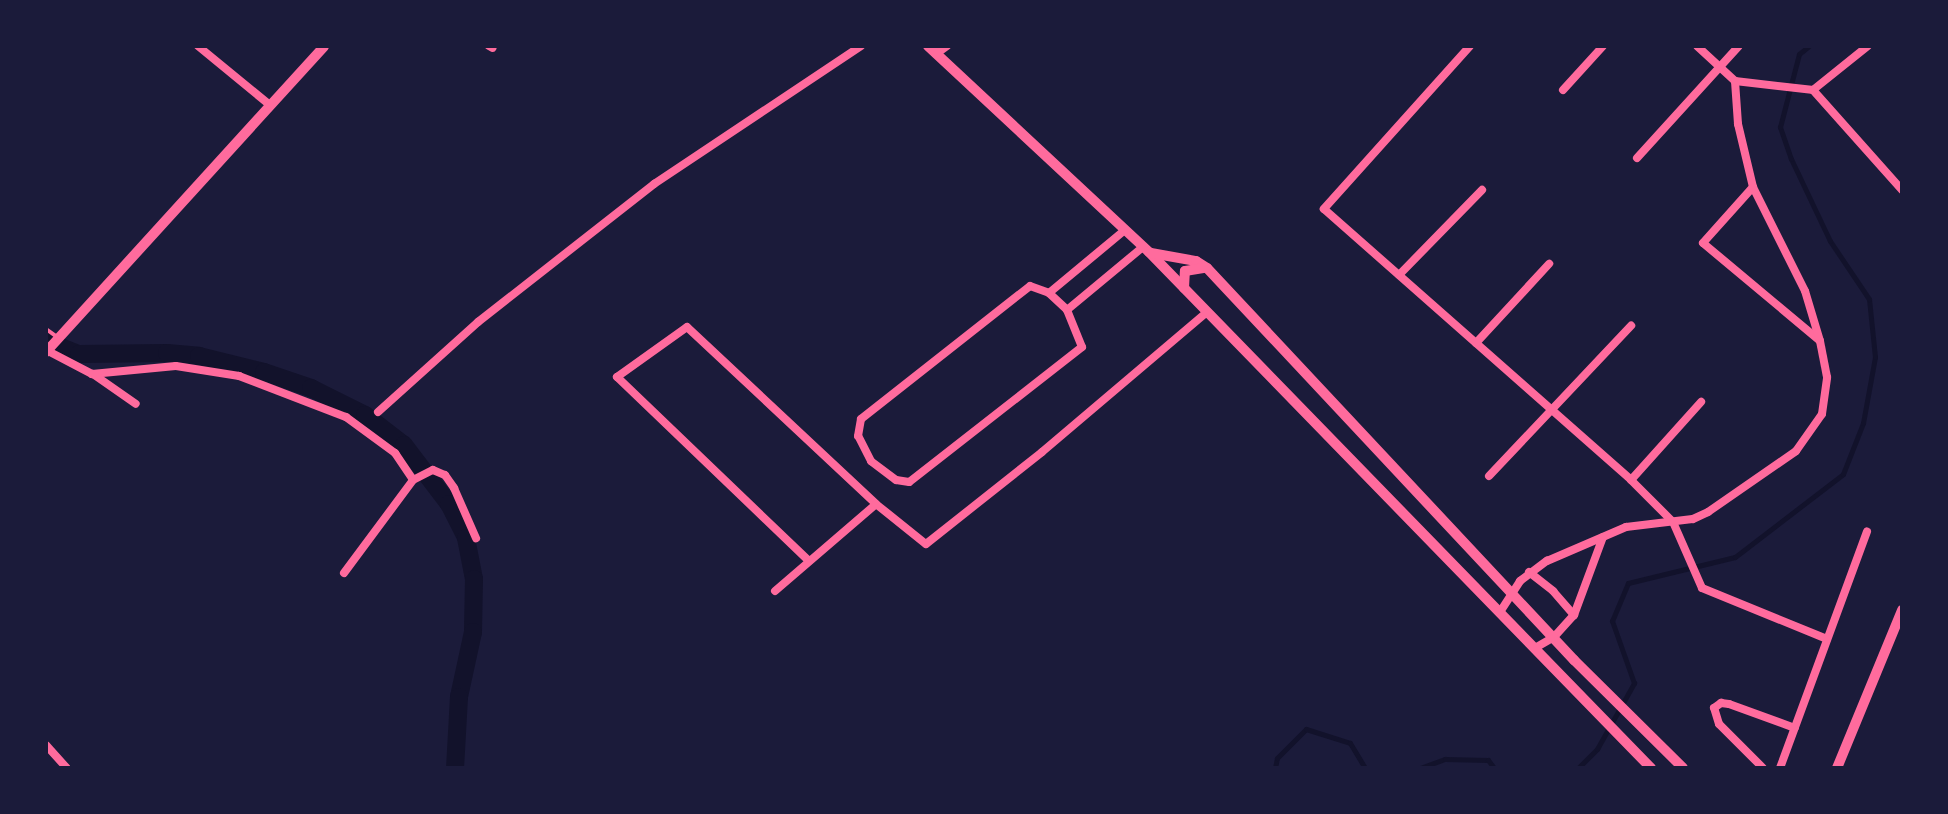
<!DOCTYPE html>
<style>
body{margin:0}
#map{position:relative;width:1948px;height:814px;overflow:hidden;background:#1b1b3a;font-family:Lato,sans-serif}
div>[style]{position:absolute}
[style*='--x']{left:calc(var(--x)*1px);top:calc(var(--y)*1px);width:calc(var(--w)*1px);rotate:calc(var(--a)*1deg)}
.stream>*{height:5px;margin:-2.5px;padding:0 2.5px;transform-origin:2.5px;border-radius:2.5px;background:#12122b}
.canal>*{height:18px;margin:-9px;padding:0 9px;transform-origin:9px;border-radius:9px;background:#12122b}
.service>*{height:4px;margin:-2px;padding:0 2px;transform-origin:2px;border-radius:2px;background:#ff6b9d}
.minor>*{height:8px;margin:-4px;padding:0 4px;transform-origin:4px;border-radius:4px;background:#ff6b9d}
.tertiary>*{height:10px;margin:-5px;padding:0 5px;transform-origin:5px;border-radius:5px;background:#ff6b9d}
span{translate:-50% -50%;white-space:nowrap;text-align:center;line-height:1.15;-webkit-text-stroke:6px #1b1b3a;paint-order:stroke}
.frame{position:absolute;inset:0;border:48px solid #1b1b3a;pointer-events:none}
</style>
<div id="map">
<div class="stream">
<div style="--x:1275;--y:768;--w:10;--a:-79"></div>
<div style="--x:1277;--y:758;--w:41;--a:-45"></div>
<div style="--x:1306;--y:729;--w:46;--a:17.7"></div>
<div style="--x:1350;--y:743;--w:29;--a:59"></div>
<div style="--x:1420;--y:768;--w:27;--a:-20"></div>
<div style="--x:1445;--y:759;--w:43;--a:1.3"></div>
<div style="--x:1488;--y:760;--w:10;--a:53"></div>
<div style="--x:1578;--y:768;--w:27;--a:-45"></div>
<div style="--x:1597;--y:749;--w:76;--a:-60.7"></div>
<div style="--x:1634;--y:683;--w:66;--a:-109.5"></div>
<div style="--x:1612;--y:621;--w:41;--a:-67.2"></div>
<div style="--x:1628;--y:583;--w:110;--a:-13.7"></div>
<div style="--x:1735;--y:557;--w:136;--a:-37.5"></div>
<div style="--x:1843;--y:474;--w:55;--a:-68.6"></div>
<div style="--x:1863;--y:423;--w:67;--a:-79.7"></div>
<div style="--x:1875;--y:357;--w:58;--a:-95.9"></div>
<div style="--x:1869;--y:299;--w:70;--a:-123.9"></div>
<div style="--x:1830;--y:241;--w:91;--a:-115.4"></div>
<div style="--x:1791;--y:159;--w:34;--a:-109"></div>
<div style="--x:1780;--y:127;--w:75;--a:-75.4"></div>
<div style="--x:1799;--y:54;--w:13;--a:-39"></div>
</div>
<div class="canal">
<div style="--x:46;--y:341;--w:35;--a:22"></div>
<div style="--x:79;--y:354;--w:88;--a:-0.7"></div>
<div style="--x:167;--y:353;--w:32;--a:5"></div>
<div style="--x:199;--y:356;--w:67;--a:13.8"></div>
<div style="--x:264;--y:372;--w:50;--a:18.8"></div>
<div style="--x:311;--y:388;--w:60;--a:26.6"></div>
<div style="--x:365;--y:415;--w:49;--a:37.6"></div>
<div style="--x:404;--y:445;--w:74;--a:52.7"></div>
<div style="--x:449;--y:504;--w:38;--a:63"></div>
<div style="--x:466;--y:538;--w:42;--a:79"></div>
<div style="--x:474;--y:579;--w:53;--a:91.1"></div>
<div style="--x:473;--y:632;--w:66;--a:102.2"></div>
<div style="--x:459;--y:697;--w:71;--a:93.2"></div>
</div>
<div class="service">
<div style="--x:46;--y:329;--w:14;--a:36"></div>
</div>
<div class="minor">
<div style="--x:198;--y:46;--w:94;--a:39.4"></div>
<div style="--x:489;--y:46;--w:4;--a:27"></div>
<div style="--x:1470;--y:46;--w:219;--a:131.9"></div>
<div style="--x:1324;--y:209;--w:409;--a:41.4"></div>
<div style="--x:1631;--y:480;--w:59;--a:45"></div>
<div style="--x:1673;--y:522;--w:72;--a:66.3"></div>
<div style="--x:1702;--y:588;--w:135;--a:22.2"></div>
<div style="--x:1697;--y:46;--w:52;--a:42.6"></div>
<div style="--x:1735;--y:81;--w:79;--a:6.6"></div>
<div style="--x:936;--y:54;--w:14;--a:-36"></div>
<div style="--x:1563;--y:90;--w:59;--a:-47.7"></div>
<div style="--x:1813;--y:90;--w:134;--a:48.3"></div>
<div style="--x:1813;--y:90;--w:70;--a:-38.7"></div>
<div style="--x:1637;--y:158;--w:151;--a:-47.7"></div>
<div style="--x:1753;--y:187;--w:75;--a:131.8"></div>
<div style="--x:1703;--y:243;--w:151;--a:39.9"></div>
<div style="--x:1399;--y:275;--w:119;--a:-45.7"></div>
<div style="--x:1030;--y:286;--w:20;--a:20"></div>
<div style="--x:1049;--y:293;--w:25;--a:43"></div>
<div style="--x:1067;--y:310;--w:40;--a:68"></div>
<div style="--x:1082;--y:347;--w:219;--a:142"></div>
<div style="--x:909;--y:482;--w:13;--a:-171"></div>
<div style="--x:896;--y:480;--w:31;--a:-143"></div>
<div style="--x:871;--y:461;--w:28;--a:-117"></div>
<div style="--x:858;--y:436;--w:17;--a:-80"></div>
<div style="--x:861;--y:419;--w:215;--a:-38.2"></div>
<div style="--x:1049;--y:293;--w:99;--a:-39.7"></div>
<div style="--x:1067;--y:310;--w:99;--a:-39.7"></div>
<div style="--x:1476;--y:343;--w:108;--a:-47.3"></div>
<div style="--x:48;--y:351;--w:50;--a:27.6"></div>
<div style="--x:92;--y:374;--w:84;--a:-5.4"></div>
<div style="--x:176;--y:366;--w:64;--a:9"></div>
<div style="--x:239;--y:376;--w:115;--a:21"></div>
<div style="--x:346;--y:417;--w:61;--a:36.3"></div>
<div style="--x:395;--y:453;--w:32;--a:56"></div>
<div style="--x:93;--y:374;--w:52;--a:34.9"></div>
<div style="--x:378;--y:412;--w:135;--a:-42"></div>
<div style="--x:478;--y:322;--w:224;--a:-38.1"></div>
<div style="--x:654;--y:184;--w:249;--a:-33.7"></div>
<div style="--x:1489;--y:476;--w:207;--a:-46.6"></div>
<div style="--x:1631;--y:480;--w:105;--a:-48.1"></div>
<div style="--x:809;--y:561;--w:266;--a:-136.2"></div>
<div style="--x:617;--y:377;--w:86;--a:-35.5"></div>
<div style="--x:687;--y:327;--w:259;--a:43.1"></div>
<div style="--x:876;--y:504;--w:64;--a:38.7"></div>
<div style="--x:926;--y:544;--w:148;--a:-38.4"></div>
<div style="--x:1042;--y:452;--w:216;--a:-40.3"></div>
<div style="--x:1529;--y:572;--w:31;--a:38"></div>
<div style="--x:1553;--y:591;--w:32;--a:49"></div>
<div style="--x:344;--y:573;--w:116;--a:-53.4"></div>
<div style="--x:413;--y:480;--w:22;--a:-27"></div>
<div style="--x:433;--y:470;--w:13;--a:23"></div>
<div style="--x:445;--y:475;--w:16;--a:55"></div>
<div style="--x:454;--y:488;--w:55;--a:66.3"></div>
<div style="--x:775;--y:591;--w:133;--a:-40.7"></div>
<div style="--x:1500;--y:612;--w:37;--a:-57"></div>
<div style="--x:1520;--y:581;--w:34;--a:-37"></div>
<div style="--x:1547;--y:561;--w:86;--a:-23.3"></div>
<div style="--x:1626;--y:527;--w:67;--a:-6.8"></div>
<div style="--x:1693;--y:519;--w:17;--a:-25"></div>
<div style="--x:1708;--y:512;--w:107;--a:-34.7"></div>
<div style="--x:1796;--y:451;--w:45;--a:-54.9"></div>
<div style="--x:1822;--y:414;--w:37;--a:-82"></div>
<div style="--x:1827;--y:377;--w:37;--a:-101"></div>
<div style="--x:1820;--y:341;--w:52;--a:-106.7"></div>
<div style="--x:1805;--y:291;--w:116;--a:-116.6"></div>
<div style="--x:1753;--y:187;--w:65;--a:-103.4"></div>
<div style="--x:1738;--y:124;--w:43;--a:-94"></div>
<div style="--x:1535;--y:648;--w:22;--a:-30"></div>
<div style="--x:1554;--y:637;--w:30;--a:-48"></div>
<div style="--x:1574;--y:615;--w:83;--a:-69.6"></div>
<div style="--x:46;--y:745;--w:31;--a:48"></div>
<div style="--x:1763;--y:768;--w:62;--a:-135"></div>
<div style="--x:1719;--y:724;--w:17;--a:-107"></div>
<div style="--x:1714;--y:708;--w:9;--a:-36"></div>
<div style="--x:1721;--y:703;--w:8;--a:7"></div>
<div style="--x:1729;--y:704;--w:70;--a:20"></div>
<div style="--x:1780;--y:768;--w:252;--a:-69.8"></div>
</div>
<div class="tertiary">
<div style="--x:928;--y:46;--w:302;--a:43"></div>
<div style="--x:1149;--y:252;--w:720;--a:45.79"></div>
<div style="--x:1151;--y:253;--w:46;--a:10.1"></div>
<div style="--x:1196;--y:261;--w:13;--a:32"></div>
<div style="--x:1207;--y:268;--w:537;--a:46.89"></div>
<div style="--x:1574;--y:660;--w:153;--a:44.7"></div>
<div style="--x:1184;--y:288;--w:17;--a:-87"></div>
<div style="--x:1185;--y:271;--w:20;--a:-9"></div>
<div style="--x:46;--y:352;--w:413;--a:-47.7"></div>
<div style="--x:1837;--y:768;--w:171;--a:-67.6"></div>
</div>
<div class="frame"></div>
</div>
